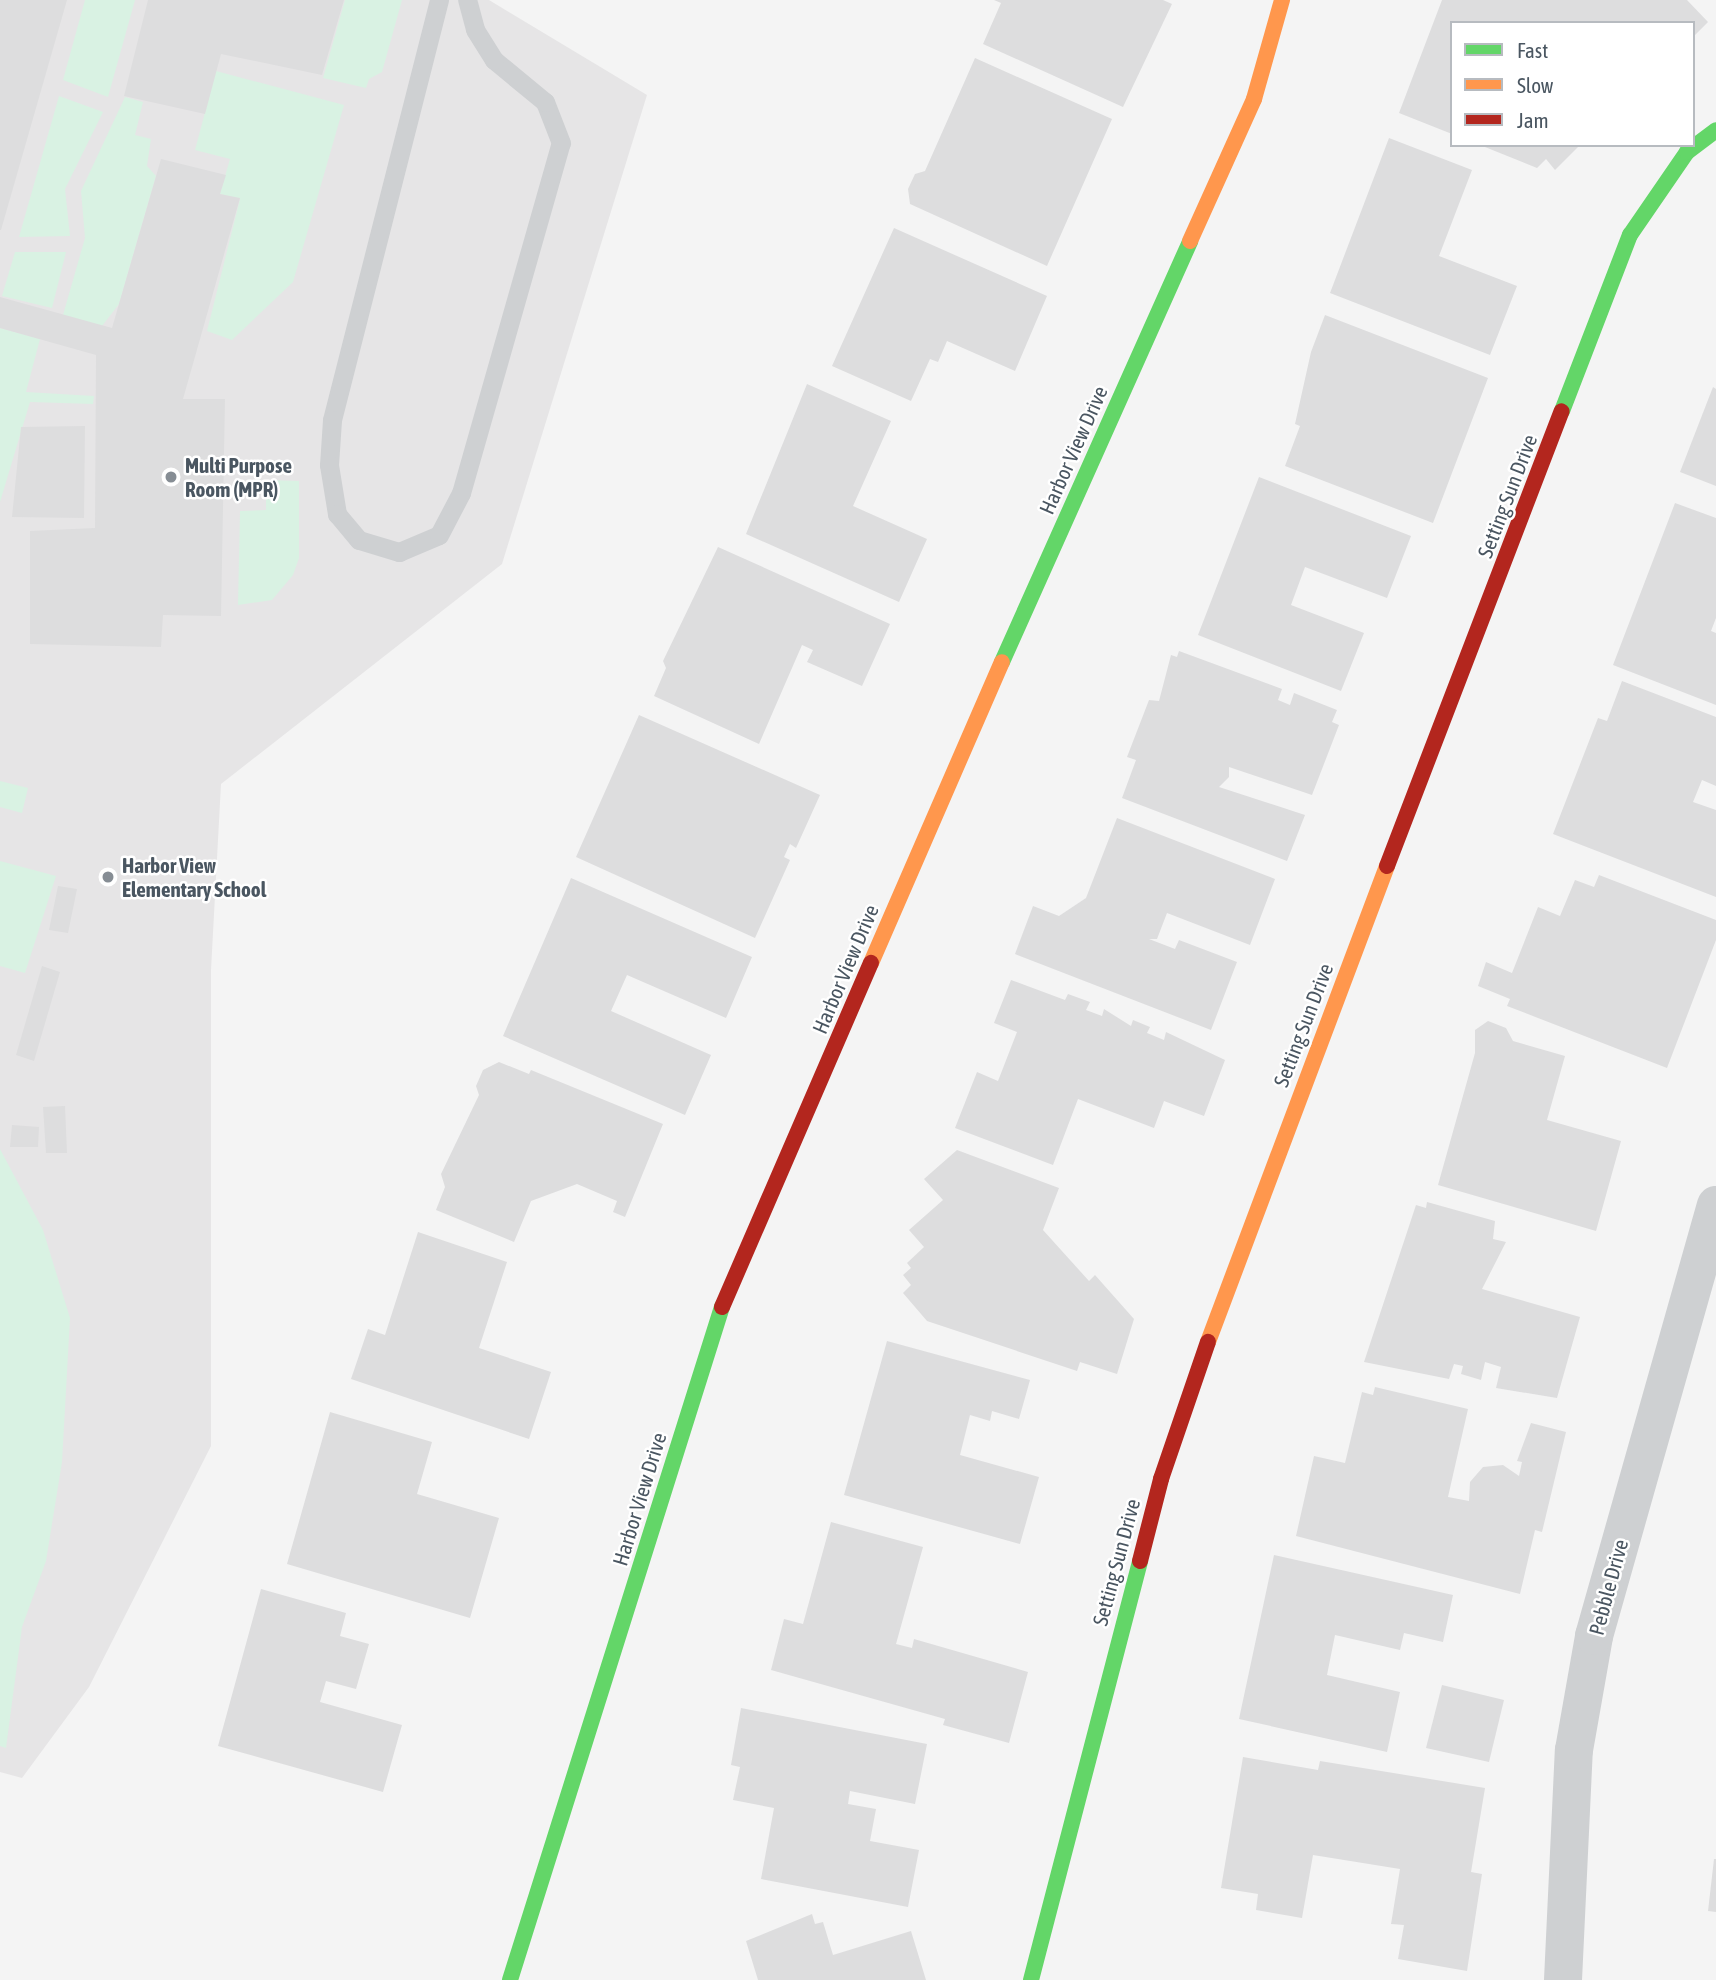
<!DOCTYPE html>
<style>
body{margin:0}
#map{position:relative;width:1716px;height:1980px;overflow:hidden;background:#f4f4f4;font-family:"Asap Condensed",sans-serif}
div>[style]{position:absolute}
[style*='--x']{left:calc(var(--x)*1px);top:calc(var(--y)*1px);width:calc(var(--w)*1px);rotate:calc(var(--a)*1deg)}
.education>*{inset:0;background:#e6e5e6}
.green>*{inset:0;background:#d9f2e3}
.building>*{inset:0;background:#ddddde}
.lane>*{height:19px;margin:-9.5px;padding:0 9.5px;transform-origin:9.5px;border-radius:9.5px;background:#ced0d2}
.street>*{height:38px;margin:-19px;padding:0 19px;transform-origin:19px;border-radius:19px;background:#ced0d2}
.fast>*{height:16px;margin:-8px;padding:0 8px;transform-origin:8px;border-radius:8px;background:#63d668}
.slow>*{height:16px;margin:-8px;padding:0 8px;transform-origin:8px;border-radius:8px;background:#ff974d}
.jam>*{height:16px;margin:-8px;padding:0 8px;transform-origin:8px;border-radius:8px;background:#b3261e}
.dots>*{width:19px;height:19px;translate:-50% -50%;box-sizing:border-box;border:4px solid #fff;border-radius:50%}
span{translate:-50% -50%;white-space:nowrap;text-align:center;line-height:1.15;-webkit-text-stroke:5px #fff;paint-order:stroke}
.street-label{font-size:21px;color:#4a5661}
.poi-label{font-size:21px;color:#4a5661;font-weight:700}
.left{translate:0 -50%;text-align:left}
.legend{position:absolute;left:1450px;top:21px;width:245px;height:126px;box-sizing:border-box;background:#fff;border:2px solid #b7bbc0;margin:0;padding:9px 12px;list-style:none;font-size:21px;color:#4a5661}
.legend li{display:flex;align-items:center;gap:14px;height:35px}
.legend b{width:35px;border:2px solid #b7bbc0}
</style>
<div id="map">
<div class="education">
<div style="clip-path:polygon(0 0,489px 0,647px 95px,502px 564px,221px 784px,211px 970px,211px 1446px,89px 1687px,22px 1778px,0 1772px)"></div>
</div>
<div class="green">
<div style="clip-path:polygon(85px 0,135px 0,108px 97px,63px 80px)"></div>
<div style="clip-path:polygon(345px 0,402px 0,382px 72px,369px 79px,366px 88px,323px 78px)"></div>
<div style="clip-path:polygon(216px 71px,344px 105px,293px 282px,232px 340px,207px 331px,240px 199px,220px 194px,230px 159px,195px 150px)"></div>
<div style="clip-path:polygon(59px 96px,103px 112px,65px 189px,70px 236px,19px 237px)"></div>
<div style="clip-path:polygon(125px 97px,143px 102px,135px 135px,151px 139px,147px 166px,156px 176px,119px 304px,102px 326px,63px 315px,85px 238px,81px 191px)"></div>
<div style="clip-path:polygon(15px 252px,66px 252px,52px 308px,2px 296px)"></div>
<div style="clip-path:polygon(0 328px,40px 339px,26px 392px,94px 396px,93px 404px,30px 402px,0 502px)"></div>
<div style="clip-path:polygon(266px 480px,299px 481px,299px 558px,293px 575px,272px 600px,238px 605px,240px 511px,266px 510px)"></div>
<div style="clip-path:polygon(0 781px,28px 788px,22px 813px,0 807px)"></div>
<div style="clip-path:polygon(0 861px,56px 876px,25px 973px,0 966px)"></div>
<div style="clip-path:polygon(0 1149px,43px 1230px,70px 1318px,62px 1462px,46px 1561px,22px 1627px,6px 1748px,0 1746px)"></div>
</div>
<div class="building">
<div style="clip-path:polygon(0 0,67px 0,1px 230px,0 230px)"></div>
<div style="clip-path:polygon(148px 0,344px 0,322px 75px,221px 54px,205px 114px,124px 96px)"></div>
<div style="clip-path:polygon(994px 0,1163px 0,1172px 4px,1123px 107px,983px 44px,1001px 3px)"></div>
<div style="clip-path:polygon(1442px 0,1687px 0,1708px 22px,1693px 37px,1693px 23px,1452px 23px,1452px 134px,1399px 113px)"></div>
<div style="clip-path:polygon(975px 58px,1112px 119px,1047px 266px,910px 204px,908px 189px,915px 174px,925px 171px)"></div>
<div style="clip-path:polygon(1389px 138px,1472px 170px,1439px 256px,1517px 286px,1490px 355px,1330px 293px)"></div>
<div style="clip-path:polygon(1480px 145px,1580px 145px,1555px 170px,1546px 159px,1537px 168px)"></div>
<div style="clip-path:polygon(161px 159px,226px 175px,220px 194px,240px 198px,183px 399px,225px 399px,221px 616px,163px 615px,161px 647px,30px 644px,30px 531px,95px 528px,96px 355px,0 328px,0 297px,112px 328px)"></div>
<div style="clip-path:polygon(894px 228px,1047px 296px,1015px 371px,947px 341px,938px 362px,930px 359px,911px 401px,832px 366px)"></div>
<div style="clip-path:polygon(1325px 315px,1488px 378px,1433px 523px,1285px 466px,1300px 426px,1295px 424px,1311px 352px)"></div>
<div style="clip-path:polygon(807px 384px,891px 421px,853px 506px,927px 539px,899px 602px,746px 534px)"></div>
<div style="clip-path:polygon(1713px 387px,1716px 389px,1716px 486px,1680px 472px)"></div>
<div style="clip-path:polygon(85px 426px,84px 518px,12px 517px,21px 427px)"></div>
<div style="clip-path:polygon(1259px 477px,1411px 536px,1387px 598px,1305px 567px,1291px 605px,1364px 633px,1341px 691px,1198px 635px)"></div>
<div style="clip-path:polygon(1675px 503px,1716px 518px,1716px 618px,1711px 631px,1716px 633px,1716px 705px,1613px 665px)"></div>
<div style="clip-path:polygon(718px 547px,890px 624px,862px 686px,807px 662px,813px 650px,802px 645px,759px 744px,654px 696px,666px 668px,663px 661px)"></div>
<div style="clip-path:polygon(1179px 651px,1282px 689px,1278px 700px,1290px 705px,1294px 693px,1337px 710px,1332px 722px,1339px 725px,1312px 795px,1229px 767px,1229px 777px,1219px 787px,1305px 815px,1287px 861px,1122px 798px,1136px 760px,1127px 757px,1149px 700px,1159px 701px,1171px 655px,1177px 657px)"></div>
<div style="clip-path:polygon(1622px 681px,1716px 717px,1716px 786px,1702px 780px,1693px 802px,1716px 810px,1716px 897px,1553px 834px,1598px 718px,1607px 721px)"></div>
<div style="clip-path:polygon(639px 715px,820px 795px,796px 848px,790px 844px,784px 857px,790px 860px,755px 938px,576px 857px)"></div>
<div style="clip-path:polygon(1117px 818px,1275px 879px,1250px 945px,1167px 913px,1157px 939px,1149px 939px,1175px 949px,1179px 940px,1237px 962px,1211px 1030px,1015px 954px,1033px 906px,1059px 916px,1086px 898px)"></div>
<div style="clip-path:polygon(1599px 875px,1716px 920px,1716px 940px,1667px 1068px,1507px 1006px,1510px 999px,1478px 986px,1486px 962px,1512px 973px,1538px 907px,1560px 916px,1575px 880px,1594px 887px)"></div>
<div style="clip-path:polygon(571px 878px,752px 957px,726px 1018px,627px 975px,611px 1011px,711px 1055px,685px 1115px,503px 1036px)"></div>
<div style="clip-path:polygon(58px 886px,77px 889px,68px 933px,49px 930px)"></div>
<div style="clip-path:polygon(42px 966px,60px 972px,34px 1061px,16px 1055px)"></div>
<div style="clip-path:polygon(1011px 980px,1065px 1000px,1068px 994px,1090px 1002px,1086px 1010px,1102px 1016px,1104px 1009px,1131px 1026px,1133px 1020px,1150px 1027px,1147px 1033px,1164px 1040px,1166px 1032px,1225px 1060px,1204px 1116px,1164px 1101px,1154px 1128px,1078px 1099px,1053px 1165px,955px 1128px,977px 1072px,998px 1081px,1017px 1032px,994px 1023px)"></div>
<div style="clip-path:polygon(1488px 1021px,1506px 1028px,1513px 1041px,1565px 1056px,1547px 1120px,1621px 1141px,1596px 1231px,1438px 1185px,1475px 1053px,1475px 1030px)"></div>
<div style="clip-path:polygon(499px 1062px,529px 1074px,531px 1070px,663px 1124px,625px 1217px,613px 1212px,617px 1201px,577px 1184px,531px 1201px,514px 1242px,436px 1210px,445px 1187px,441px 1174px,479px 1095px,476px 1086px,483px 1070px)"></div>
<div style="clip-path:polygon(65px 1106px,67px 1153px,46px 1153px,43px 1107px)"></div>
<div style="clip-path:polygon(12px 1125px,39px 1127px,38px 1147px,10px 1147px)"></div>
<div style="clip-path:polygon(957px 1150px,1059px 1188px,1043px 1230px,1089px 1281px,1095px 1275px,1134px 1319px,1117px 1374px,1080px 1362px,1077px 1371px,927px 1321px,903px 1293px,911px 1285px,903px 1275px,911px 1268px,907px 1263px,924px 1247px,909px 1230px,943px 1200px,924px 1179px)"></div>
<div style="clip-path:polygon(1427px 1202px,1495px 1221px,1493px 1239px,1506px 1242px,1482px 1289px,1580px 1317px,1557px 1398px,1496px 1388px,1501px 1367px,1485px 1362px,1481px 1380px,1461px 1374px,1463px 1366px,1454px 1364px,1449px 1379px,1364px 1362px,1416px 1205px,1426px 1208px)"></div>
<div style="clip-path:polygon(418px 1232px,507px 1262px,479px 1348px,551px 1372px,529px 1439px,351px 1379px,368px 1329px,385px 1335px)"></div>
<div style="clip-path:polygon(887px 1341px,1030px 1380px,1019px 1419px,992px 1411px,990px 1421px,970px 1415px,960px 1455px,1039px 1477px,1020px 1544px,844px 1495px)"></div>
<div style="clip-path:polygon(1375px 1387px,1468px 1409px,1448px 1497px,1469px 1501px,1470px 1482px,1483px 1467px,1503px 1465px,1519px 1476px,1522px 1462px,1517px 1461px,1531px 1423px,1566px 1432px,1542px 1532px,1535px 1530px,1520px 1594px,1296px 1536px,1314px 1456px,1345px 1463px,1362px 1392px,1373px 1395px)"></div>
<div style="clip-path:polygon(330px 1412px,432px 1442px,417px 1494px,499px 1518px,470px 1618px,287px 1564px)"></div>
<div style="clip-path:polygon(831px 1522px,923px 1547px,896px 1644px,912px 1648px,914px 1639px,1028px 1672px,1009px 1743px,943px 1725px,945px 1719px,771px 1670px,784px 1619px,803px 1624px)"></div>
<div style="clip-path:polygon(1274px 1555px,1453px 1595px,1443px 1642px,1404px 1633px,1400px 1650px,1335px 1635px,1327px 1675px,1400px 1692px,1387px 1752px,1239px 1719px)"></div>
<div style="clip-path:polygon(261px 1589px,346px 1613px,340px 1636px,369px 1644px,356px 1689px,326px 1681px,320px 1702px,402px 1725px,383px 1792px,218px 1746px)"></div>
<div style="clip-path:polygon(1442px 1685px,1504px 1700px,1489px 1762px,1426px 1748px)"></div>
<div style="clip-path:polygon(741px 1708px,927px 1744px,915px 1804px,850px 1791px,848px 1804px,876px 1809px,870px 1841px,919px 1850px,908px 1907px,761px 1879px,774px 1808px,733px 1800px,740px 1767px,731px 1765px)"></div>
<div style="clip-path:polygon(1243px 1757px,1318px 1770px,1320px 1761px,1485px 1788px,1471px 1872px,1482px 1874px,1467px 1971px,1398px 1959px,1404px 1925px,1391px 1924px,1400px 1869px,1313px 1855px,1302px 1918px,1256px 1910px,1258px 1894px,1221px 1888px)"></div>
<div style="clip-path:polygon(1714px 1859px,1716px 1859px,1716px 1912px,1708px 1911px)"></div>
<div style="clip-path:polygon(812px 1914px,815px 1924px,823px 1922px,833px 1955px,911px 1931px,926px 1980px,758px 1980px,746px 1941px)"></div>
</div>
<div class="lane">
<div style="--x:439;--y:0;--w:433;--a:104.3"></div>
<div style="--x:332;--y:420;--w:45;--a:93.8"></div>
<div style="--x:329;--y:465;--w:50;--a:80.7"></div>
<div style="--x:337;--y:514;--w:34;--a:50"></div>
<div style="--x:359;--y:540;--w:42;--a:16.7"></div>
<div style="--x:399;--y:552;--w:43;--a:-23"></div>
<div style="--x:439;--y:535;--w:47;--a:-62.4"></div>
<div style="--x:461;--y:493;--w:364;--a:-74.1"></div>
<div style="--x:561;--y:143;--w:44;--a:-111.3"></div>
<div style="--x:545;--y:102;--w:66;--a:-140.5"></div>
<div style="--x:494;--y:60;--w:36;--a:-122"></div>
<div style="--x:475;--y:29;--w:30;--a:-105"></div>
</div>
<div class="street">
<div style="--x:1563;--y:1980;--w:230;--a:-87.3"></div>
<div style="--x:1574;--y:1750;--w:116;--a:-80"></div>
<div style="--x:1594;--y:1636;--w:448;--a:-74.2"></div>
</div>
<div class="fast">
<div style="--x:1562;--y:411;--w:189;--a:-68.9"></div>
<div style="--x:1630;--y:235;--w:101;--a:-55.5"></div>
<div style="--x:1687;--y:152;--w:36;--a:-37"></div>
<div style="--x:1002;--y:662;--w:461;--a:-65.9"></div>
<div style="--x:510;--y:1980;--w:706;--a:-72.52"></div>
<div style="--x:1031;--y:1980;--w:433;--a:-75.4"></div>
</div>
<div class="slow">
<div style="--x:1190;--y:241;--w:156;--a:-65.7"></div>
<div style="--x:1254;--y:99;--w:103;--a:-74.2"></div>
<div style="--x:871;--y:963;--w:328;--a:-66.5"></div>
<div style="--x:1208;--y:1342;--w:509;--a:-69.39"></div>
</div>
<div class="jam">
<div style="--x:1387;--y:866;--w:487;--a:-69"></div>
<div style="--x:722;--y:1307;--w:375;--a:-66.6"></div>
<div style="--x:1140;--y:1561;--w:85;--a:-75.6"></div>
<div style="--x:1161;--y:1479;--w:145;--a:-71.1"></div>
</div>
<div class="dots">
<div style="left:171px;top:477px;background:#868d94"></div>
<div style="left:108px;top:877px;background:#868d94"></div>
</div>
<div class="street-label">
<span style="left:1073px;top:450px;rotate:-66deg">Harbor View Drive</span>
<span style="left:1507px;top:496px;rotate:-69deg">Setting Sun Drive</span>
<span style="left:845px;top:969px;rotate:-67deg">Harbor View Drive</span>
<span style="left:1303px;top:1025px;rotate:-69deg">Setting Sun Drive</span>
<span style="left:639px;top:1499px;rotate:-73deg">Harbor View Drive</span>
<span style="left:1116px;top:1562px;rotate:-75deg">Setting Sun Drive</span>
<span style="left:1608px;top:1587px;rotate:-75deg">Pebble Drive</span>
</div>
<div class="poi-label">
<span class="left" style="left:185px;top:477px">Multi Purpose<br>Room (MPR)</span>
<span class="left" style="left:122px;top:877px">Harbor View<br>Elementary School</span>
</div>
<ul class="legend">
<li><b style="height:9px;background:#63d668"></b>Fast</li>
<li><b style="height:9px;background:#ff974d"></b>Slow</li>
<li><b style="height:9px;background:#b3261e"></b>Jam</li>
</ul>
</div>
